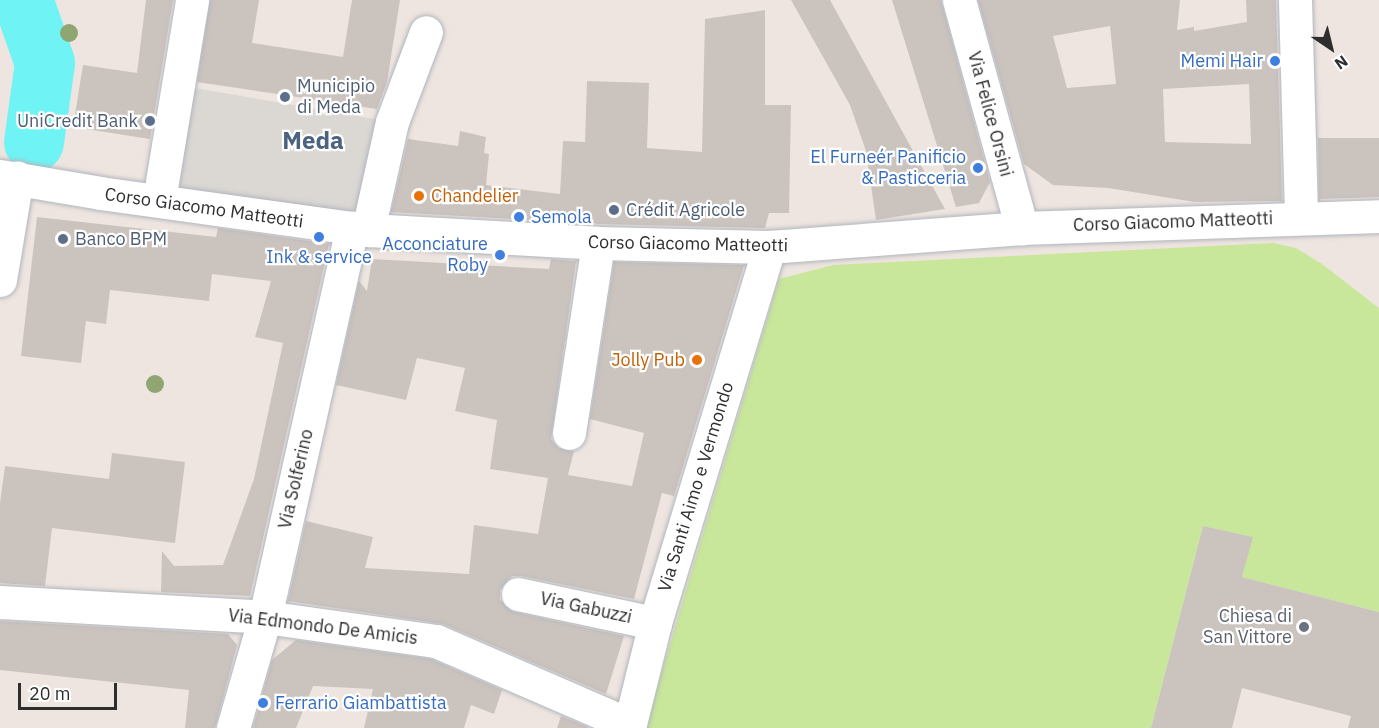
<!DOCTYPE html>
<meta charset="utf-8">
<style>
body{margin:0}
#map{position:relative;width:1379px;height:728px;overflow:hidden;background:#efe5e0;font-family:"IBM Plex Sans",sans-serif}
div>[style]{position:absolute}
[style*='--x']{left:calc(var(--x)*1px);top:calc(var(--y)*1px);width:calc(var(--w)*1px);rotate:calc(var(--a)*1deg)}
.green>*{inset:0;background:#c8e79b}
.plaza>*{inset:0;background:#dbd7d3}
.river>*{height:60px;margin:-30px;padding:0 30px;transform-origin:30px;border-radius:30px;background:#70f3f4}
.building>*{inset:0;background:#cbc3be}
.roads{filter:drop-shadow(0 0 2px #b0b6be) drop-shadow(0 0 2px #b0b6be)}
.minor>*{height:33px;margin:-16.5px;padding:0 16.5px;transform-origin:16.5px;border-radius:16.5px;background:#fff}
.trees>*{width:18px;height:18px;margin:-9px;border-radius:50%;background:#8fa572}
.dots>*{width:16px;height:16px;translate:-50% -50%;box-sizing:border-box;border:3px solid #fff;border-radius:50%}
span{translate:-50% -50%;white-space:nowrap;text-align:center;line-height:1.15;-webkit-text-stroke:4.5px #fff;paint-order:stroke}
.shop-label{font-size:18px;color:#366cbe}
.right{translate:-100% -50%;text-align:right}
.left{translate:0 -50%;text-align:left}
.service-label{font-size:18px;color:#4e5e75}
.street-label{font-size:18px;color:#2e2e2e}
.food-label{font-size:18px;color:#c56008}
.worship-label{font-size:18px;color:#5b616d}
.district-label{font-size:24px;color:#4b6381;font-weight:700}
.north{position:absolute;left:1301px;top:18px;width:60px;height:60px;-webkit-text-stroke:4px #fff;paint-order:stroke;rotate:145deg;font-size:16px;font-weight:700;line-height:24px;text-align:center;color:#2e2e2e}
.north::after{content:'';display:block;margin:auto;width:21px;height:27px;background:#2e2e2e;clip-path:polygon(50% 0,100% 100%,50% 72%,0 100%)}
.scale{position:absolute;left:18px;top:683px;width:99px;height:27px;box-sizing:border-box;border:3px solid #2e2e2e;border-top:0;padding-left:8px;font-size:18px;line-height:21px;white-space:nowrap;color:#2e2e2e;-webkit-text-stroke:4px #fff;paint-order:stroke}
</style>
<div id="map">
<div class="green">
<div style="clip-path:polygon(1274px 243px,1296px 248px,1322px 264px,1379px 308px,1379px 612px,1242px 577px,1252px 537px,1203px 526px,1151px 728px,645px 728px,779px 279px,833px 265px)"></div>
</div>
<div class="plaza">
<div style="clip-path:polygon(177px 85px,392px 122px,368px 230px,159px 200px)"></div>
</div>
<div class="river">
<div style="--x:23;--y:0;--w:67;--a:70.8"></div>
<div style="--x:45;--y:63;--w:80;--a:97.9"></div>
</div>
<div class="building">
<div style="clip-path:polygon(146px 0,173px 0,150px 139px,73px 127px,83px 65px,137px 73px)"></div>
<div style="clip-path:polygon(210px 0,259px 0,252px 43px,343px 57px,352px 0,400px 0,387px 82px,377px 109px,197px 82px)"></div>
<div style="clip-path:polygon(791px 0,830px 0,945px 209px,876px 220px,866px 151px,850px 105px)"></div>
<div style="clip-path:polygon(892px 0,941px 0,990px 182px,979px 203px,956px 207px)"></div>
<div style="clip-path:polygon(evenodd,978px 0,1180px 0,1177px 30px,1194px 27px,1194px 31px,1247px 22px,1246px 0,1276px 0,1282px 201px,1195px 202px,1108px 188px,1053px 185px,1024px 164px,978px 0,1110px 26px,1116px 84px,1067px 88px,1053px 36px,1110px 26px,978px 0,1249px 84px,1251px 144px,1165px 142px,1163px 89px,1249px 84px)"></div>
<div style="clip-path:polygon(765px 10px,765px 105px,791px 105px,789px 213px,769px 213px,765px 228px,599px 224px,391px 212px,408px 139px,458px 146px,460px 131px,486px 137px,484px 153px,489px 154px,486px 185px,560px 194px,563px 141px,585px 142px,587px 81px,649px 83px,647px 148px,702px 152px,705px 19px)"></div>
<div style="clip-path:polygon(1318px 138px,1379px 138px,1379px 197px,1319px 199px)"></div>
<div style="clip-path:polygon(37px 217px,216px 237px,218px 228px,329px 244px,250px 596px,161px 592px,162px 551px,174px 566px,223px 565px,254px 479px,283px 343px,255px 337px,271px 281px,212px 274px,209px 301px,110px 290px,106px 324px,86px 321px,81px 363px,21px 356px)"></div>
<div style="clip-path:polygon(372px 259px,549px 269px,551px 259px,576px 261px,551px 439px,558px 448px,574px 451px,568px 475px,632px 486px,644px 433px,590px 419px,614px 262px,744px 265px,674px 496px,662px 493px,634px 599px,521px 576px,512px 576px,500px 590px,500px 600px,514px 612px,624px 636px,606px 694px,443px 624px,288px 601px,306px 521px,373px 537px,365px 568px,469px 574px,474px 525px,538px 534px,548px 478px,490px 469px,497px 420px,455px 411px,465px 368px,417px 358px,406px 400px,336px 385px,359px 281px,367px 291px)"></div>
<div style="clip-path:polygon(112px 453px,185px 462px,175px 543px,52px 528px,45px 586px,0 583px,0 503px,5px 466px,109px 479px)"></div>
<div style="clip-path:polygon(1203px 526px,1253px 537px,1242px 577px,1379px 612px,1379px 728px,1348px 728px,1351px 716px,1242px 688px,1232px 728px,1151px 728px)"></div>
<div style="clip-path:polygon(0 621px,228px 634px,237px 645px,215px 728px,185px 728px,189px 690px,0 670px)"></div>
<div style="clip-path:polygon(296px 640px,431px 659px,502px 690px,494px 714px,471px 705px,464px 728px,364px 728px,373px 689px,313px 686px,296px 728px,253px 728px,272px 660px)"></div>
<div style="clip-path:polygon(561px 716px,588px 727px,588px 728px,557px 728px)"></div>
</div>
<div class="roads">
<div class="minor">
<div style="--x:959;--y:0;--w:237;--a:74.6"></div>
<div style="--x:1295;--y:0;--w:217;--a:88.4"></div>
<div style="--x:0;--y:176;--w:101;--a:9.6"></div>
<div style="--x:100;--y:193;--w:271;--a:7.9"></div>
<div style="--x:368;--y:230;--w:230;--a:3.2"></div>
<div style="--x:598;--y:243;--w:171;--a:1.3"></div>
<div style="--x:769;--y:247;--w:254;--a:-4.3"></div>
<div style="--x:1022;--y:228;--w:357;--a:-1.9"></div>
<div style="--x:159;--y:200;--w:203;--a:-80.6"></div>
<div style="--x:368;--y:230;--w:111;--a:-77.5"></div>
<div style="--x:392;--y:122;--w:96;--a:-69.3"></div>
<div style="--x:0;--y:280;--w:104;--a:-80.6"></div>
<div style="--x:569;--y:433;--w:192;--a:-81.3"></div>
<div style="--x:518;--y:594;--w:140;--a:12"></div>
<div style="--x:0;--y:602;--w:265;--a:3.2"></div>
<div style="--x:265;--y:617;--w:173;--a:8"></div>
<div style="--x:436;--y:641;--w:211;--a:23.4"></div>
<div style="--x:233;--y:728;--w:116;--a:-73.9"></div>
<div style="--x:265;--y:617;--w:399;--a:-77.4"></div>
<div style="--x:629;--y:728;--w:108;--a:-76.1"></div>
<div style="--x:655;--y:623;--w:393;--a:-73.1"></div>
</div>
</div>
<div class="trees">
<div style="left:69px;top:33px"></div>
<div style="left:155px;top:384px"></div>
</div>
<div class="dots">
<div style="left:1275px;top:61px;background:#3f7fe0"></div>
<div style="left:285px;top:97px;background:#5c6f8a"></div>
<div style="left:150px;top:121px;background:#5c6f8a"></div>
<div style="left:978px;top:168px;background:#3f7fe0"></div>
<div style="left:419px;top:196px;background:#e8710a"></div>
<div style="left:614px;top:210px;background:#5c6f8a"></div>
<div style="left:519px;top:217px;background:#3f7fe0"></div>
<div style="left:319px;top:237px;background:#3f7fe0"></div>
<div style="left:63px;top:239px;background:#5c6f8a"></div>
<div style="left:500px;top:255px;background:#3f7fe0"></div>
<div style="left:697px;top:360px;background:#e8710a"></div>
<div style="left:1304px;top:627px;background:#6b7280"></div>
<div style="left:263px;top:703px;background:#3f7fe0"></div>
</div>
<div class="shop-label">
<span class="right" style="left:1263px;top:61px">Memi Hair</span>
<span class="right" style="left:966px;top:168px">El Furneér Panificio<br>&amp; Pasticceria</span>
<span class="left" style="left:531px;top:217px">Semola</span>
<span class="right" style="left:488px;top:255px">Acconciature<br>Roby</span>
<span style="left:319px;top:257px">Ink &amp; service</span>
<span class="left" style="left:275px;top:703px">Ferrario Giambattista</span>
</div>
<div class="service-label">
<span class="left" style="left:297px;top:97px">Municipio<br>di Meda</span>
<span class="right" style="left:138px;top:121px">UniCredit Bank</span>
<span class="left" style="left:626px;top:210px">Crédit Agricole</span>
<span class="left" style="left:75px;top:239px">Banco BPM</span>
</div>
<div class="street-label">
<span style="left:990px;top:114px;rotate:75deg">Via Felice Orsini</span>
<span style="left:204px;top:208px;rotate:8deg">Corso Giacomo Matteotti</span>
<span style="left:1173px;top:222px;rotate:-2deg">Corso Giacomo Matteotti</span>
<span style="left:688px;top:244px;rotate:1deg">Corso Giacomo Matteotti</span>
<span style="left:296px;top:479px;rotate:-77deg">Via Solferino</span>
<span style="left:696px;top:487px;rotate:-73deg">Via Santi Aimo e Vermondo</span>
<span style="left:586px;top:608px;rotate:12deg">Via Gabuzzi</span>
<span style="left:323px;top:627px;rotate:7deg">Via Edmondo De Amicis</span>
</div>
<div class="food-label">
<span class="left" style="left:431px;top:196px">Chandelier</span>
<span class="right" style="left:685px;top:360px">Jolly Pub</span>
</div>
<div class="worship-label">
<span class="right" style="left:1292px;top:627px">Chiesa di<br>San Vittore</span>
</div>
<div class="district-label">
<span style="left:313px;top:141px">Meda</span>
</div>
<div class="north">N</div>
<div class="scale">20 m</div>
</div>
